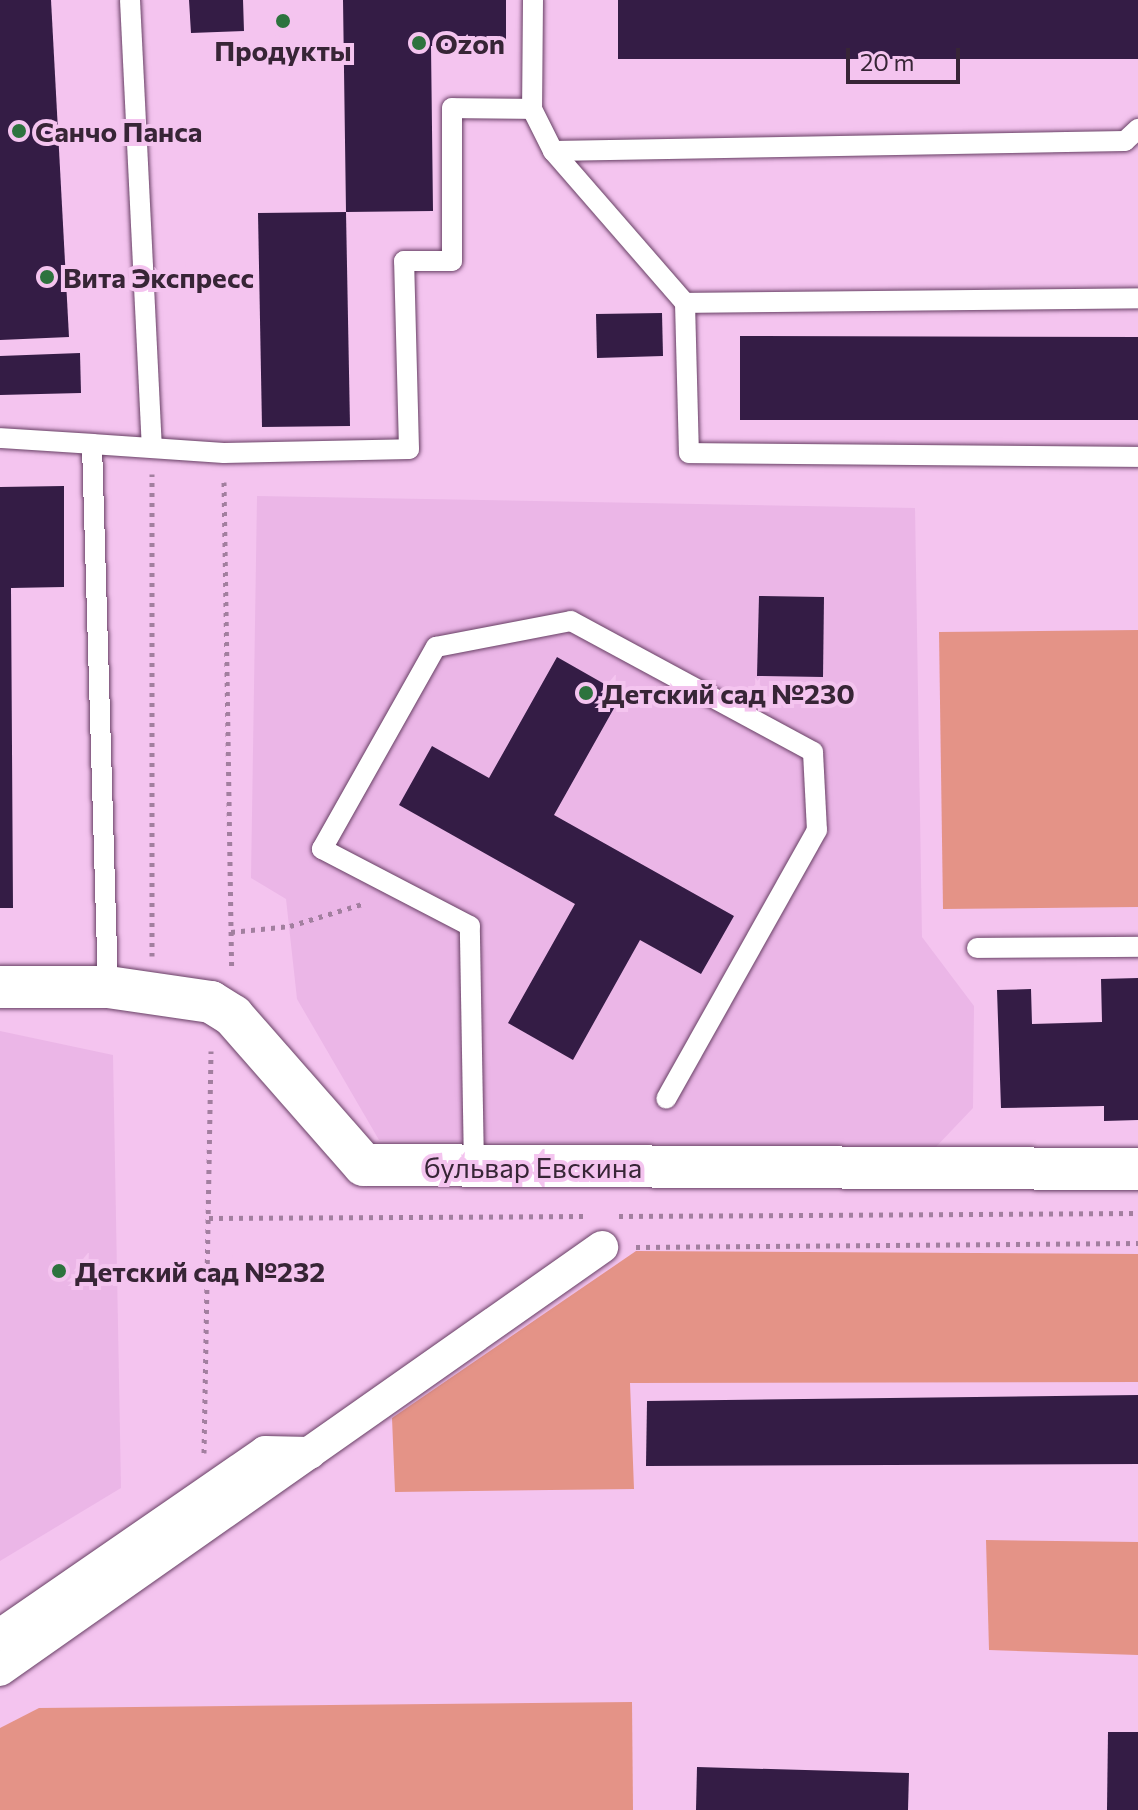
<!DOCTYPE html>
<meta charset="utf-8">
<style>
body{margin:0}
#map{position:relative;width:1138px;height:1810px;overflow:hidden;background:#f4c4ef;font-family:Commissioner,sans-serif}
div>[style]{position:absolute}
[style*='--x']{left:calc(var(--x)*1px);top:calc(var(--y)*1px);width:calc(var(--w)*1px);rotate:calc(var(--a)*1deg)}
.built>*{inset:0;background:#ebb6e7}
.green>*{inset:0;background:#e49387}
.building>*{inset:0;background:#341c45}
.path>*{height:5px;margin-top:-2.5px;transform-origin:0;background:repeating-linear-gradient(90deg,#a27f9f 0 4px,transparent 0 10px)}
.roads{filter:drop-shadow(0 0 2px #673f64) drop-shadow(0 0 2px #673f64)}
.service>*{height:20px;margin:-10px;padding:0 10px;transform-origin:10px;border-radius:10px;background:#fff}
.pedestrian>*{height:32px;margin:-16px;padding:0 16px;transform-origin:16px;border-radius:16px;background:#fff}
.minor>*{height:42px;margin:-21px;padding:0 21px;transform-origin:21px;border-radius:21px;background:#fff}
.dots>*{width:22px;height:22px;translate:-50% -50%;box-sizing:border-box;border:4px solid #f4c4ef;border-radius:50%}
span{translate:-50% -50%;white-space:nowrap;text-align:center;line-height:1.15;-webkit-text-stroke:8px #f4c4ef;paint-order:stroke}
.poi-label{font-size:28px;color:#372536;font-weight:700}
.left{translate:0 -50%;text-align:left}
.street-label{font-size:28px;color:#372536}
.scale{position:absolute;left:846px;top:48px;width:114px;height:36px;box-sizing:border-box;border:4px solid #372536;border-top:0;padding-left:10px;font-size:24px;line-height:28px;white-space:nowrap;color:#372536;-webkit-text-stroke:6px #f4c4ef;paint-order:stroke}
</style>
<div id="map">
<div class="built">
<div style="clip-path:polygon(257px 496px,915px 508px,922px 937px,974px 1006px,973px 1108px,934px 1149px,379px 1140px,297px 999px,286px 899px,251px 878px)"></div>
<div style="clip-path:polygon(0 1031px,113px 1055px,121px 1488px,0 1561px)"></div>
</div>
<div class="green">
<div style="clip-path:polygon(1138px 630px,1138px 907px,943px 909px,939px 632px)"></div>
<div style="clip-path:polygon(636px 1251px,1138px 1254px,1138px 1382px,630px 1383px,634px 1489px,395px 1492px,392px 1418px)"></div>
<div style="clip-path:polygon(986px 1540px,1138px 1542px,1138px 1655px,989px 1650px)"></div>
<div style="clip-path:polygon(632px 1702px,633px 1810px,0 1810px,0 1728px,39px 1708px)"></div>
</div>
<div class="building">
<div style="clip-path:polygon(0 0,51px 0,69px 337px,0 340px)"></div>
<div style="clip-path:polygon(189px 0,243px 0,244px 31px,191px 33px)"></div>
<div style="clip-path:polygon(343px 0,506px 0,506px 46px,431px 46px,433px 211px,346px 212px)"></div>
<div style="clip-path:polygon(618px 0,1138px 0,1138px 59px,618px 59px)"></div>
<div style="clip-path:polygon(346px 212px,350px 426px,262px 427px,258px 213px)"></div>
<div style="clip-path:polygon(662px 313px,663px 356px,597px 358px,596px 314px)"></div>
<div style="clip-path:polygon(740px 336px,1138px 337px,1138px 420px,740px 420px)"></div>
<div style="clip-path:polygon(80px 353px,81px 393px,0 395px,0 356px)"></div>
<div style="clip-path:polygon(64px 486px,64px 587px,11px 588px,13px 908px,0 908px,0 487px)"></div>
<div style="clip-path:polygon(759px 596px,824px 597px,823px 677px,757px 676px)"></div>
<div style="clip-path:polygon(557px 657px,622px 694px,554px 815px,734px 916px,701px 974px,640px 940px,573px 1060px,508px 1023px,575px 904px,399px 805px,432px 746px,489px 778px)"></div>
<div style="clip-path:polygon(1138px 978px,1138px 1120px,1104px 1121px,1104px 1106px,1001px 1108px,997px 990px,1031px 989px,1032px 1024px,1102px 1022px,1101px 979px)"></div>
<div style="clip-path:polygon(1138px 1395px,1138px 1464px,646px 1466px,647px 1401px)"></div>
<div style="clip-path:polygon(1108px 1732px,1138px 1732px,1138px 1810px,1107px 1810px)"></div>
<div style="clip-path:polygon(697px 1767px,909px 1773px,908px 1810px,696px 1810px)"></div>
</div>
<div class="path">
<div style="--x:224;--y:482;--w:486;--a:89.1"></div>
<div style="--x:231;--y:932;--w:59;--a:-5.8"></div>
<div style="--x:290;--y:926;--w:75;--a:-17"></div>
<div style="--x:152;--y:956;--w:482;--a:-90"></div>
<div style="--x:619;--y:1216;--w:519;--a:-0.33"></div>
<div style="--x:209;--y:1218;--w:376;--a:-0.3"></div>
<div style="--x:636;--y:1247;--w:502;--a:-0.46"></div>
<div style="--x:204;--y:1453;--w:402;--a:-89"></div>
</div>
<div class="roads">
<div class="service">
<div style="--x:130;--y:0;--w:446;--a:87.2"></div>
<div style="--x:533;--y:0;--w:109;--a:90.5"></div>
<div style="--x:532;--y:109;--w:47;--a:63.4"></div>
<div style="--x:553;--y:151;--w:201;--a:49"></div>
<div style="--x:685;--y:303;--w:453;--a:-0.6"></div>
<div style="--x:553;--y:151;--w:572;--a:-1"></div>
<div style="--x:1125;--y:141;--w:18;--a:-43"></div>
<div style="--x:685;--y:303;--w:150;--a:88.5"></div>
<div style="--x:689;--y:453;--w:449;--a:0.5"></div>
<div style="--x:0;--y:438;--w:92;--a:3.7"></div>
<div style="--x:977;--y:948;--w:161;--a:-0.4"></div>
<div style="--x:108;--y:987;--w:543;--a:-91.69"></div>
<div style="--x:92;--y:444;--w:132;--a:3.9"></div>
<div style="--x:224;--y:453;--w:185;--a:-1.2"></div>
<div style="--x:409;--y:449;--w:188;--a:-91.5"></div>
<div style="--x:404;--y:261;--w:48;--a:0"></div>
<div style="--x:452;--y:261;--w:153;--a:-90"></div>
<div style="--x:452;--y:108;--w:80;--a:0.7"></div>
<div style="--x:474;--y:1167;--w:241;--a:-91"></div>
<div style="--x:470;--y:926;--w:167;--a:-152.5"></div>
<div style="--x:322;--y:849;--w:232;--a:-60.6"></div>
<div style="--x:436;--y:647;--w:137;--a:-10.9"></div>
<div style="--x:571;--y:621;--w:275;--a:28.4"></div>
<div style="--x:813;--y:752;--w:78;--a:87.1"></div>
<div style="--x:817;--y:830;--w:308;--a:119.3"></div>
</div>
<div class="pedestrian">
<div style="--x:0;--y:1635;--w:322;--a:-34.6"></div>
<div style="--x:265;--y:1452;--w:45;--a:1.3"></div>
<div style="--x:0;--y:1670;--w:736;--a:-35.09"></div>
</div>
<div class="minor">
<div style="--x:0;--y:987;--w:108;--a:0"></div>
<div style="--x:108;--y:987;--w:104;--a:8.3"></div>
<div style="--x:211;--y:1002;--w:26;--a:32"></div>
<div style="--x:233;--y:1016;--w:198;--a:48.7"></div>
<div style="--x:364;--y:1165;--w:774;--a:0.3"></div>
</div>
</div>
<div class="dots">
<div style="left:283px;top:21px;background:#2d733e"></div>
<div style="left:419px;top:43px;background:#2d733e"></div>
<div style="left:19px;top:131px;background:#2d733e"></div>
<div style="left:47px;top:277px;background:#2d733e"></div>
<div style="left:586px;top:693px;background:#2d733e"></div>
<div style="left:59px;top:1271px;background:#2d733e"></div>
</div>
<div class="poi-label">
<span class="left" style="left:435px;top:43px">Ozon</span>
<span style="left:283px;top:50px">Продукты</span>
<span class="left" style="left:35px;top:131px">Санчо Панса</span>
<span class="left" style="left:63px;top:277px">Вита Экспресс</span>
<span class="left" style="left:602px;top:693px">Детский сад №230</span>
<span class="left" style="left:75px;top:1271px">Детский сад №232</span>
</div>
<div class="street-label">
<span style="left:533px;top:1167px">бульвар Евскина</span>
</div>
<div class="scale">20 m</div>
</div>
